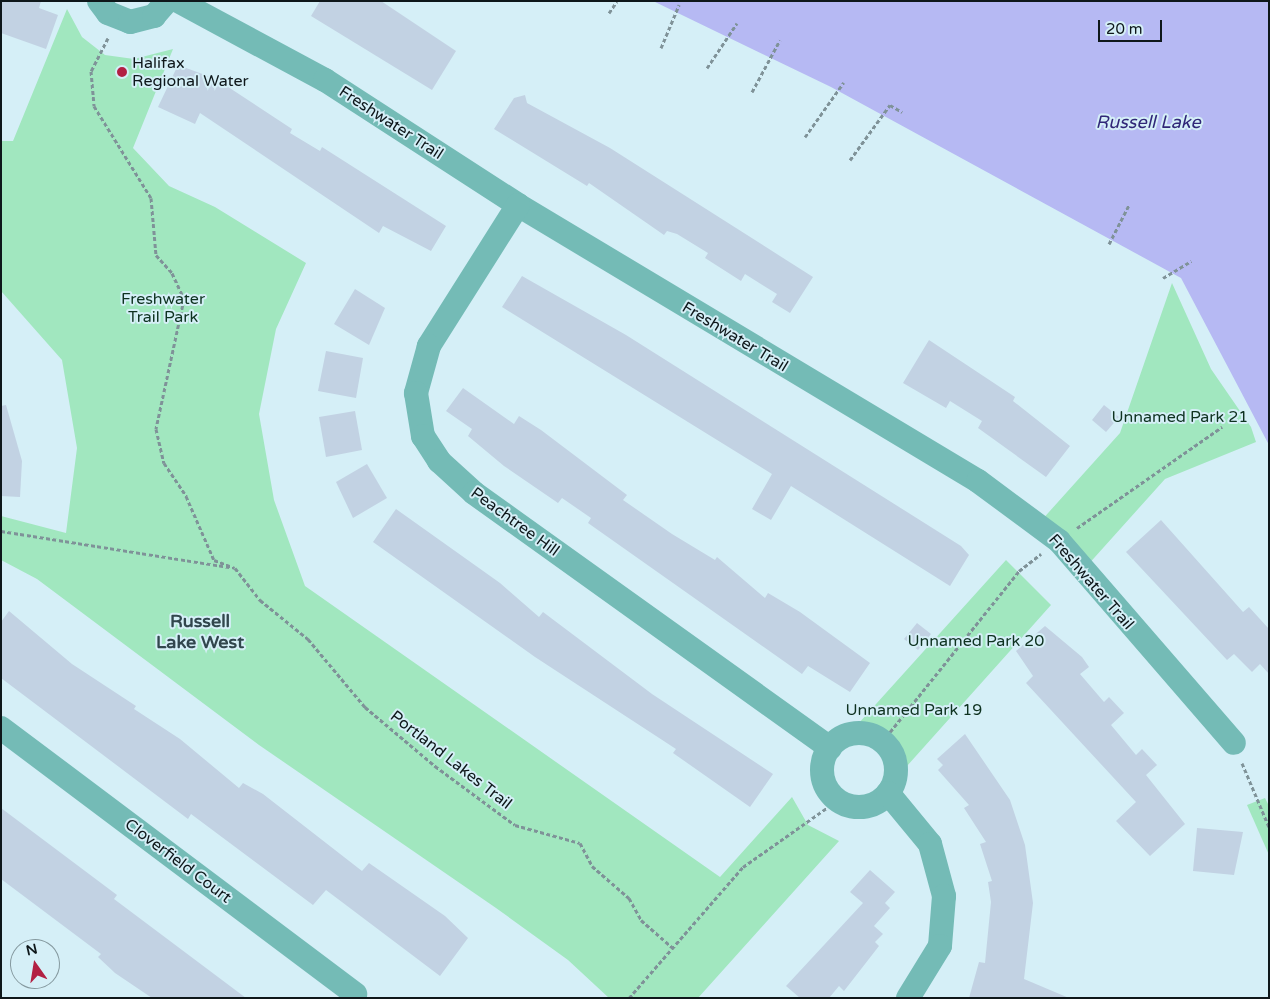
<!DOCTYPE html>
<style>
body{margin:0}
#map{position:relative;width:1270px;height:999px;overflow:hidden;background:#d5eff7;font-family:"Varela Round",sans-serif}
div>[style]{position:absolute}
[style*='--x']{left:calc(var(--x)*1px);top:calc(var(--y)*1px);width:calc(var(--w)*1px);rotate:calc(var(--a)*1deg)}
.green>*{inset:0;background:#a1e7bf}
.water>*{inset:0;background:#b6b9f3}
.building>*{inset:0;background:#c2d2e3}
.path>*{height:3px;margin-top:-1.5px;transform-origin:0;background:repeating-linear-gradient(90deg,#7f9298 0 4px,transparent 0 6.5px)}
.street>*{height:24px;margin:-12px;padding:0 12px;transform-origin:12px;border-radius:12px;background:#74bbb6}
.street>.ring{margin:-12px;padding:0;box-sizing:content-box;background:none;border:24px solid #74bbb6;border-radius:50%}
.dots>*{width:14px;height:14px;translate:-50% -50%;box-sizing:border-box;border:2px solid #d5eff7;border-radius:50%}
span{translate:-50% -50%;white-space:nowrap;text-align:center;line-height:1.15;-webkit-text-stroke:4px #d5eff7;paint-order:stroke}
.poi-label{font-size:16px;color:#0e171a}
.left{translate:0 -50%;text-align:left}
.street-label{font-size:16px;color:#0e171a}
.park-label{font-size:16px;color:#0e3220}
.water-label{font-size:18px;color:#302778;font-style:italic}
.neighbourhood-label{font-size:18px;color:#31464d;font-weight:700}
.frame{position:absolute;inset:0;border:2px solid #0e171a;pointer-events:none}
.north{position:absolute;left:10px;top:939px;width:50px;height:50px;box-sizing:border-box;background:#d5eff7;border:1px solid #85999f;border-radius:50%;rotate:347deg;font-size:14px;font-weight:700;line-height:20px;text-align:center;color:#0e171a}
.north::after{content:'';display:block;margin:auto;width:18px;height:22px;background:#b22043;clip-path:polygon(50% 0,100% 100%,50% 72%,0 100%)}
.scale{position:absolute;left:1098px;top:20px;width:64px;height:22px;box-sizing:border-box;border:2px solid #0e171a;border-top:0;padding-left:6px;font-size:15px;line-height:18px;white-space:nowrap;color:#0e171a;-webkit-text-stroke:4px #d5eff7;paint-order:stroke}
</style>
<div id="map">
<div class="green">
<div style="clip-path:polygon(67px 9px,82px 37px,105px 55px,134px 59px,173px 49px,133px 148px,169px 186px,215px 207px,306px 263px,276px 329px,259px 414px,274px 500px,305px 586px,720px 877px,792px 797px,808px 825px,839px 841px,698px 998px,609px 998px,568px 960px,496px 908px,259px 745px,37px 579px,1px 560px,1px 516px,66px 533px,77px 448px,62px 360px,1px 291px,1px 141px,13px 141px)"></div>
<div style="clip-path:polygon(1172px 283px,1211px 369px,1251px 427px,1256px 442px,1165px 479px,1086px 567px,1040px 522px,1120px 433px)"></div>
<div style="clip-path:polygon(1006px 560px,1051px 605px,907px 766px,887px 737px,858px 724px)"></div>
<div style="clip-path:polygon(1265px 798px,1269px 806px,1269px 855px,1247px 805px)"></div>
</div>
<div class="water">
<div style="clip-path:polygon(653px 1px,1269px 1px,1269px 445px,1181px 278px,831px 87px)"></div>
</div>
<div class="building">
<div style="clip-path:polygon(1px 1px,41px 1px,39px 8px,58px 15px,46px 49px,1px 33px)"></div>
<div style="clip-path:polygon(320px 1px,381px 1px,456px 51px,432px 90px,311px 16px)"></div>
<div style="clip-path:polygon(178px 65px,216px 79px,292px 129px,290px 133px,320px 151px,322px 147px,446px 226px,431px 251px,383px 226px,379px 233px,200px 113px,195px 124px,158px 107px)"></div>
<div style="clip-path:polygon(525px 95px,527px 103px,610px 148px,813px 277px,790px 313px,772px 302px,777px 294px,745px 274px,741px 281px,705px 258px,708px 253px,677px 234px,667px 231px,664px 235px,589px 183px,587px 186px,494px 129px,514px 98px)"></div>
<div style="clip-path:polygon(522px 276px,626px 335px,961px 546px,969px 555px,950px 586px,791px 486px,771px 520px,752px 509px,772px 474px,502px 307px)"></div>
<div style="clip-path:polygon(355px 289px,385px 308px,369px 345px,334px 324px)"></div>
<div style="clip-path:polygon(929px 340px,1015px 397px,1013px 401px,1070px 446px,1046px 477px,978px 428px,982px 421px,950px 401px,946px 408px,903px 383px)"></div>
<div style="clip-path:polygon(326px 351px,363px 358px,356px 398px,318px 391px)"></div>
<div style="clip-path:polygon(463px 388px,514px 424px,519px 416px,541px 430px,627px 495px,623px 500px,672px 534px,715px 560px,717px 557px,765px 598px,768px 593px,800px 612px,870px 663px,850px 692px,808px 666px,802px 674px,588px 523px,591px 518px,562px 498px,558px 503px,504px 466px,468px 436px,472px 429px,446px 411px)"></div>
<div style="clip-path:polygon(6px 405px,22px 461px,20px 497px,1px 496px,1px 406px)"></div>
<div style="clip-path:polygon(1104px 405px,1119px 417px,1106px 432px,1092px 420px)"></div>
<div style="clip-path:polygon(355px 411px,362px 450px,326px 457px,319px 417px)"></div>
<div style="clip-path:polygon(367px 464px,387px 498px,353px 518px,336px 482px)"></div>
<div style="clip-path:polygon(396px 509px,500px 583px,539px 617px,543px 612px,652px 694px,773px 774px,750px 807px,673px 753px,676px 749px,535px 657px,373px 542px)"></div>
<div style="clip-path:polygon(1161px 520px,1243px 612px,1249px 607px,1269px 629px,1269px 674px,1260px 664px,1252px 672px,1234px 654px,1227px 660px,1126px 552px)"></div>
<div style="clip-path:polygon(9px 611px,72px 664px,136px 706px,134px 709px,180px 739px,239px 788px,243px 783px,263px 794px,362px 871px,369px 863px,445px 916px,468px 938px,440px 976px,326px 890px,313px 905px,191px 814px,188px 819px,1px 678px,1px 622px)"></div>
<div style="clip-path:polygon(917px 623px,931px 634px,918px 650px,904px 639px)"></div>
<div style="clip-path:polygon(1045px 626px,1082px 657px,1089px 667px,1080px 674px,1104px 702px,1109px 697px,1124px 713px,1111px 725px,1136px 755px,1142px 749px,1157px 765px,1146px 775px,1185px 824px,1150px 856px,1116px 821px,1136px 802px,1026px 683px,1033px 676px,1016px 651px)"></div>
<div style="clip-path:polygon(965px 734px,1010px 800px,1025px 845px,1033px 903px,1024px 979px,1069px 998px,969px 998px,979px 962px,985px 963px,991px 902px,988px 882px,992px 881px,980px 844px,986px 842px,964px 808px,969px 805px,938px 770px,943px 765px,937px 759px)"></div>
<div style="clip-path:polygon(1px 808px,117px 895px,114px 899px,246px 998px,152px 998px,115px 973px,98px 957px,101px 954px,1px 879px)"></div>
<div style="clip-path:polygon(1197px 828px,1243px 832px,1234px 875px,1193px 871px)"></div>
<div style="clip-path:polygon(870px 870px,895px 892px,885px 903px,890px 908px,874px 926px,883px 934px,875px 942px,879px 946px,844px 991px,839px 986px,829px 998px,800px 998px,786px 986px,863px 903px,850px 892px)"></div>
</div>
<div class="path">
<div style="--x:609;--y:13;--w:14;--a:-56"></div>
<div style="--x:108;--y:38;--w:37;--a:117"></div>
<div style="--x:91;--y:71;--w:35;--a:85"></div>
<div style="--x:94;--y:106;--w:108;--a:58.2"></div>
<div style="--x:151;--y:198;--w:57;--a:85"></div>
<div style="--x:156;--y:255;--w:24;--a:48"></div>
<div style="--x:172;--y:273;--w:29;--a:65"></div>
<div style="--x:184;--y:299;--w:133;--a:102.2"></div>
<div style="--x:156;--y:429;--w:35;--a:77"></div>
<div style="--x:164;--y:463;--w:40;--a:56"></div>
<div style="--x:186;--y:496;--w:70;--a:66.4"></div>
<div style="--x:214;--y:560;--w:22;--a:21"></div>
<div style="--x:235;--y:568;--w:41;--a:52"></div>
<div style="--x:260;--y:600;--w:62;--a:39.1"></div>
<div style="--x:308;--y:639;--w:89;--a:50"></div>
<div style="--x:365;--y:707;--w:92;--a:40.1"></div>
<div style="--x:435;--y:766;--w:99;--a:36.4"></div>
<div style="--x:515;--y:825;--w:67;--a:15.5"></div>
<div style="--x:580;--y:843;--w:26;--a:62"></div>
<div style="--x:592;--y:866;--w:49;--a:40.9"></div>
<div style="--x:629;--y:898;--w:25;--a:61"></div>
<div style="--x:641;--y:920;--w:43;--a:41.2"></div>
<div style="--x:661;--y:48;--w:47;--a:-67.3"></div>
<div style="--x:707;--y:68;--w:54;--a:-56.3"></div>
<div style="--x:752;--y:92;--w:59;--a:-61.7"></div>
<div style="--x:805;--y:137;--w:67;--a:-54.7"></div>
<div style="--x:850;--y:160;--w:68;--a:-54"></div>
<div style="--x:890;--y:105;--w:14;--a:30"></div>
<div style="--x:1109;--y:244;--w:44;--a:-62.9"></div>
<div style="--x:1163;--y:278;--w:33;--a:-31"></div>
<div style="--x:1077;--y:528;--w:177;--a:-34.9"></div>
<div style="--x:1;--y:531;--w:231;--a:9"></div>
<div style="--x:882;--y:742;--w:219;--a:-51.3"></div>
<div style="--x:1019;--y:571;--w:28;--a:-38"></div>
<div style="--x:1242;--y:763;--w:69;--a:67.1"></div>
<div style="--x:629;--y:998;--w:174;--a:-49"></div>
<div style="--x:743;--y:867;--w:116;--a:-35.2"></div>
</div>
<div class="street">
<div style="--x:99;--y:1;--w:15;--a:53"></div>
<div style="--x:108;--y:13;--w:24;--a:22"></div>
<div style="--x:130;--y:22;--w:25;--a:-14"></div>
<div style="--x:154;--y:16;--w:20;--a:-49"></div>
<div style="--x:178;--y:1;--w:167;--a:28.3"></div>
<div style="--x:325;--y:80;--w:230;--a:32.9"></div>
<div style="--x:518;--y:205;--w:536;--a:30.96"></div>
<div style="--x:978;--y:481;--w:101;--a:36.5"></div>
<div style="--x:1059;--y:541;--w:267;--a:49.1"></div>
<div style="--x:518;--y:205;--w:167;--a:122.3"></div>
<div style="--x:429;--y:346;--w:49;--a:105.5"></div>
<div style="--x:416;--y:393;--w:44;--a:80.8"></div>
<div style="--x:423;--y:436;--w:30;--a:57"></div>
<div style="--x:439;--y:461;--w:47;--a:42.4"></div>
<div style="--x:474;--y:493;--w:438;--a:35.6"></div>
<div style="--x:1;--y:728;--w:443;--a:36.9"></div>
<div class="ring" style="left:822px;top:733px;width:50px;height:50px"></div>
<div style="--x:888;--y:793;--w:66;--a:50.5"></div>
<div style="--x:930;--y:844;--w:54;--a:74.9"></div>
<div style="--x:944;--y:896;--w:50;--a:94.6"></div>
<div style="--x:940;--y:946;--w:61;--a:121.6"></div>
</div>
<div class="dots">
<div style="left:122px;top:72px;background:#b22043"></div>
</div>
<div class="poi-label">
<span class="left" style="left:132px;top:72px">Halifax<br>Regional Water</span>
</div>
<div class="street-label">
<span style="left:391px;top:123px;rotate:33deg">Freshwater Trail</span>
<span style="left:735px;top:337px;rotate:31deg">Freshwater Trail</span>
<span style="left:515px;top:522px;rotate:36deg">Peachtree Hill</span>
<span style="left:1091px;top:582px;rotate:49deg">Freshwater Trail</span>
<span style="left:451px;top:760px;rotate:38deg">Portland Lakes Trail</span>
<span style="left:178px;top:861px;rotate:37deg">Cloverfield Court</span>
</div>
<div class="park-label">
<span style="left:163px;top:308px">Freshwater<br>Trail Park</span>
<span style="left:1180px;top:417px">Unnamed Park 21</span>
<span style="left:976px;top:641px">Unnamed Park 20</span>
<span style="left:914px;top:710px">Unnamed Park 19</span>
</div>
<div class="water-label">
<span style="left:1148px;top:122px">Russell Lake</span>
</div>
<div class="neighbourhood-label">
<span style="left:200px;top:632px">Russell<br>Lake West</span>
</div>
<div class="frame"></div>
<div class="north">N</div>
<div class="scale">20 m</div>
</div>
